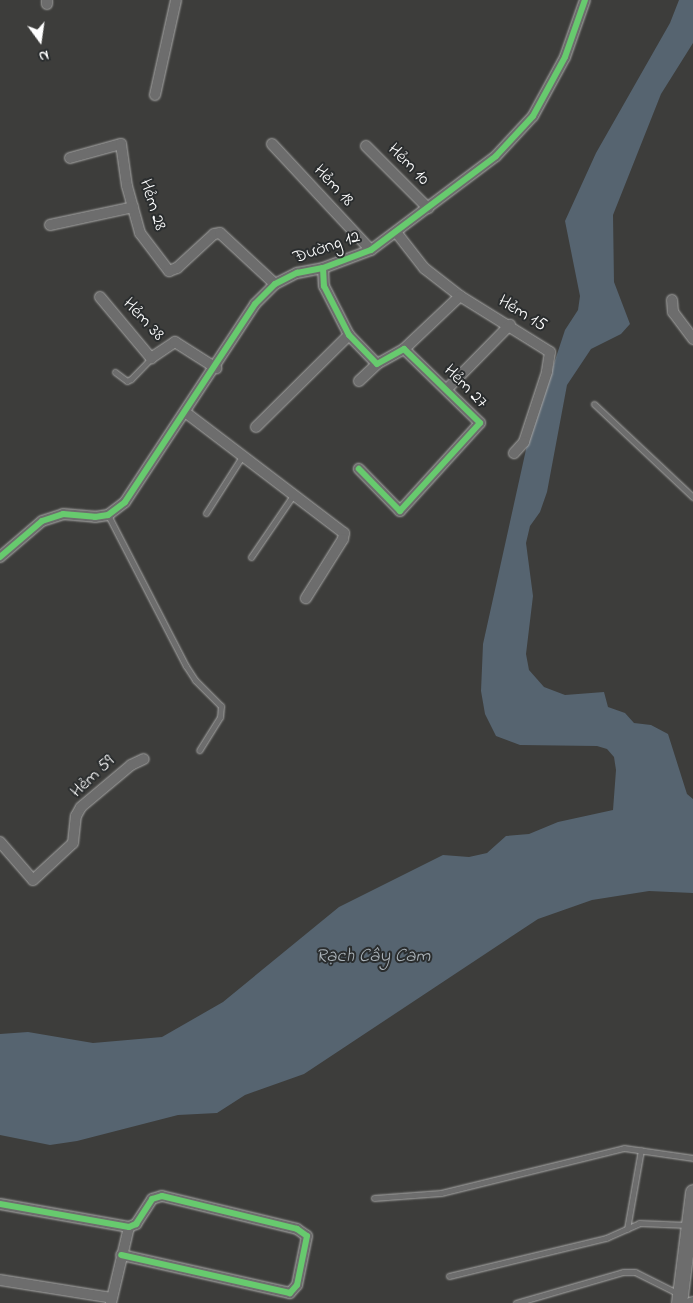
<!DOCTYPE html>
<meta charset="utf-8">
<style>
body{margin:0}
#map{position:relative;width:693px;height:1303px;overflow:hidden;background:#3d3d3b;font-family:"Indie Flower",sans-serif}
div>[style]{position:absolute}
[style*='--x']{left:calc(var(--x)*1px);top:calc(var(--y)*1px);width:calc(var(--w)*1px);rotate:calc(var(--a)*1deg)}
.water>*{inset:0;background:#566470}
.roads{filter:drop-shadow(0 0 1px #a8a8a7) drop-shadow(0 0 1px #a8a8a7)}
.service>*{height:5px;margin:-2.5px;padding:0 2.5px;transform-origin:2.5px;border-radius:2.5px;background:#6d6d6d}
.minor>*{height:10px;margin:-5px;padding:0 5px;transform-origin:5px;border-radius:5px;background:#6d6d6d}
.secondary>*{height:15px;margin:-7.5px;padding:0 7.5px;transform-origin:7.5px;border-radius:7.5px;background:#6d6d6d}
.cycleway>*{height:6px;margin:-3px;padding:0 3px;transform-origin:3px;border-radius:3px;background:#67ca6e}
span{translate:-50% -50%;white-space:nowrap;text-align:center;line-height:1.15;-webkit-text-stroke:4px #2a2d2e;paint-order:stroke}
.street-label{font-size:18px;color:#fff}
.water-label{font-size:19px;color:#acb4ba;font-style:italic}
.north{position:absolute;left:15px;top:15px;width:50px;height:50px;-webkit-text-stroke:4px #2a2d2e;paint-order:stroke;rotate:166deg;font-size:14px;font-weight:700;line-height:20px;text-align:center;color:#fff}
.north::after{content:'';display:block;margin:auto;width:18px;height:22px;background:#fff;clip-path:polygon(50% 0,100% 100%,50% 72%,0 100%)}
</style>
<div id="map">
<div class="water">
<div style="clip-path:polygon(679px 0,693px 0,693px 43px,661px 94px,613px 215px,614px 282px,630px 324px,621px 334px,591px 349px,567px 385px,547px 492px,540px 512px,530px 526px,526px 543px,533px 596px,526px 654px,529px 670px,544px 687px,565px 695px,604px 692px,608px 707px,625px 713px,634px 723px,651px 725px,668px 734px,687px 794px,693px 799px,693px 893px,649px 891px,592px 900px,538px 919px,304px 1074px,245px 1095px,217px 1113px,178px 1115px,77px 1141px,50px 1145px,0 1135px,0 1034px,28px 1032px,93px 1043px,162px 1037px,223px 1002px,339px 907px,443px 855px,469px 857px,487px 853px,506px 836px,529px 834px,558px 822px,613px 810px,616px 770px,614px 757px,607px 749px,597px 746px,520px 745px,496px 736px,485px 714px,481px 691px,483px 644px,527px 445px,565px 330px,578px 310px,580px 296px,565px 221px,596px 153px,670px 23px)"></div>
</div>
<div class="roads">
<div class="service">
<div style="--x:115;--y:372;--w:15;--a:37"></div>
<div style="--x:127;--y:381;--w:4;--a:-27"></div>
<div style="--x:131;--y:379;--w:29;--a:-46"></div>
<div style="--x:594;--y:404;--w:136;--a:43.2"></div>
<div style="--x:206;--y:513;--w:69;--a:-57.5"></div>
<div style="--x:108;--y:515;--w:170;--a:62.7"></div>
<div style="--x:186;--y:666;--w:17;--a:57"></div>
<div style="--x:195;--y:680;--w:37;--a:45"></div>
<div style="--x:221;--y:706;--w:11;--a:95"></div>
<div style="--x:220;--y:717;--w:39;--a:122"></div>
<div style="--x:251;--y:557;--w:76;--a:-55.7"></div>
<div style="--x:374;--y:1198;--w:67;--a:-4.3"></div>
<div style="--x:441;--y:1193;--w:188;--a:-13.8"></div>
<div style="--x:624;--y:1148;--w:70;--a:8.2"></div>
<div style="--x:627;--y:1229;--w:80;--a:-80"></div>
<div style="--x:449;--y:1276;--w:162;--a:-13.6"></div>
<div style="--x:606;--y:1238;--w:36;--a:-24"></div>
<div style="--x:639;--y:1223;--w:49;--a:2.3"></div>
<div style="--x:516;--y:1303;--w:111;--a:-16.2"></div>
<div style="--x:623;--y:1272;--w:12;--a:0"></div>
<div style="--x:635;--y:1272;--w:47;--a:26.6"></div>
</div>
<div class="minor">
<div style="--x:47;--y:4;--w:4;--a:-90"></div>
<div style="--x:155;--y:95;--w:97;--a:-77.5"></div>
<div style="--x:272;--y:144;--w:145;--a:47"></div>
<div style="--x:366;--y:146;--w:88;--a:45"></div>
<div style="--x:70;--y:158;--w:53;--a:-15.4"></div>
<div style="--x:121;--y:144;--w:42;--a:81.9"></div>
<div style="--x:127;--y:186;--w:49;--a:74.5"></div>
<div style="--x:140;--y:233;--w:48;--a:52.7"></div>
<div style="--x:169;--y:271;--w:9;--a:-21"></div>
<div style="--x:177;--y:268;--w:50;--a:-42.6"></div>
<div style="--x:214;--y:234;--w:6;--a:-9"></div>
<div style="--x:220;--y:233;--w:75;--a:42.8"></div>
<div style="--x:50;--y:225;--w:85;--a:-12.2"></div>
<div style="--x:396;--y:232;--w:46;--a:52.1"></div>
<div style="--x:424;--y:268;--w:46;--a:37.9"></div>
<div style="--x:460;--y:296;--w:106;--a:31.9"></div>
<div style="--x:550;--y:352;--w:20;--a:99"></div>
<div style="--x:547;--y:372;--w:74;--a:108.2"></div>
<div style="--x:524;--y:442;--w:15;--a:132"></div>
<div style="--x:323;--y:268;--w:18;--a:87"></div>
<div style="--x:324;--y:286;--w:55;--a:63"></div>
<div style="--x:349;--y:335;--w:40;--a:46"></div>
<div style="--x:377;--y:364;--w:31;--a:-29"></div>
<div style="--x:404;--y:349;--w:106;--a:44.2"></div>
<div style="--x:480;--y:423;--w:119;--a:132.3"></div>
<div style="--x:400;--y:511;--w:59;--a:-134.3"></div>
<div style="--x:100;--y:297;--w:80;--a:50.1"></div>
<div style="--x:151;--y:358;--w:29;--a:-34"></div>
<div style="--x:175;--y:342;--w:49;--a:32.4"></div>
<div style="--x:672;--y:300;--w:12;--a:85"></div>
<div style="--x:673;--y:312;--w:34;--a:53"></div>
<div style="--x:404;--y:349;--w:77;--a:-43.4"></div>
<div style="--x:359;--y:381;--w:25;--a:-43"></div>
<div style="--x:447;--y:389;--w:90;--a:-45.5"></div>
<div style="--x:185;--y:412;--w:200;--a:37.3"></div>
<div style="--x:344;--y:533;--w:6;--a:99"></div>
<div style="--x:343;--y:539;--w:70;--a:122.1"></div>
<div style="--x:256;--y:427;--w:131;--a:-44.7"></div>
<div style="--x:0;--y:557;--w:55;--a:-40.6"></div>
<div style="--x:42;--y:521;--w:22;--a:-18"></div>
<div style="--x:63;--y:514;--w:32;--a:5"></div>
<div style="--x:95;--y:517;--w:13;--a:-9"></div>
<div style="--x:108;--y:515;--w:21;--a:-37"></div>
<div style="--x:125;--y:502;--w:237;--a:-56.7"></div>
<div style="--x:255;--y:304;--w:28;--a:-45"></div>
<div style="--x:275;--y:284;--w:25;--a:-27"></div>
<div style="--x:297;--y:273;--w:26;--a:-11"></div>
<div style="--x:323;--y:268;--w:51;--a:-20.6"></div>
<div style="--x:371;--y:250;--w:156;--a:-36.9"></div>
<div style="--x:496;--y:156;--w:54;--a:-47.2"></div>
<div style="--x:533;--y:116;--w:67;--a:-61.5"></div>
<div style="--x:565;--y:57;--w:60;--a:-70.7"></div>
<div style="--x:0;--y:842;--w:50;--a:49"></div>
<div style="--x:33;--y:880;--w:54;--a:-42.8"></div>
<div style="--x:73;--y:843;--w:27;--a:-84"></div>
<div style="--x:76;--y:816;--w:10;--a:-61"></div>
<div style="--x:81;--y:807;--w:65;--a:-40"></div>
<div style="--x:131;--y:765;--w:14;--a:-25"></div>
<div style="--x:0;--y:1204;--w:131;--a:10.1"></div>
<div style="--x:129;--y:1227;--w:8;--a:-23"></div>
<div style="--x:136;--y:1224;--w:30;--a:-57"></div>
<div style="--x:152;--y:1199;--w:10;--a:-17"></div>
<div style="--x:162;--y:1196;--w:139;--a:13.7"></div>
<div style="--x:297;--y:1229;--w:12;--a:35"></div>
<div style="--x:307;--y:1236;--w:50;--a:101.5"></div>
<div style="--x:297;--y:1285;--w:11;--a:131"></div>
<div style="--x:290;--y:1293;--w:173;--a:-167.3"></div>
<div style="--x:0;--y:1280;--w:113;--a:9.1"></div>
<div style="--x:111;--y:1303;--w:78;--a:-76.7"></div>
<div style="--x:690;--y:1303;--w:3;--a:-18"></div>
</div>
<div class="secondary">
<div style="--x:679;--y:1303;--w:112;--a:-82.8"></div>
</div>
</div>
<div class="cycleway">
<div style="--x:323;--y:268;--w:18;--a:87"></div>
<div style="--x:324;--y:286;--w:55;--a:63"></div>
<div style="--x:349;--y:335;--w:40;--a:46"></div>
<div style="--x:377;--y:364;--w:31;--a:-29"></div>
<div style="--x:404;--y:349;--w:106;--a:44.2"></div>
<div style="--x:480;--y:423;--w:119;--a:132.3"></div>
<div style="--x:400;--y:511;--w:59;--a:-134.3"></div>
<div style="--x:0;--y:557;--w:55;--a:-40.6"></div>
<div style="--x:42;--y:521;--w:22;--a:-18"></div>
<div style="--x:63;--y:514;--w:32;--a:5"></div>
<div style="--x:95;--y:517;--w:13;--a:-9"></div>
<div style="--x:108;--y:515;--w:21;--a:-37"></div>
<div style="--x:125;--y:502;--w:237;--a:-56.7"></div>
<div style="--x:255;--y:304;--w:28;--a:-45"></div>
<div style="--x:275;--y:284;--w:25;--a:-27"></div>
<div style="--x:297;--y:273;--w:26;--a:-11"></div>
<div style="--x:323;--y:268;--w:51;--a:-20.6"></div>
<div style="--x:371;--y:250;--w:156;--a:-36.9"></div>
<div style="--x:496;--y:156;--w:54;--a:-47.2"></div>
<div style="--x:533;--y:116;--w:67;--a:-61.5"></div>
<div style="--x:565;--y:57;--w:60;--a:-70.7"></div>
<div style="--x:0;--y:1204;--w:131;--a:10.1"></div>
<div style="--x:129;--y:1227;--w:8;--a:-23"></div>
<div style="--x:136;--y:1224;--w:30;--a:-57"></div>
<div style="--x:152;--y:1199;--w:10;--a:-17"></div>
<div style="--x:162;--y:1196;--w:139;--a:13.7"></div>
<div style="--x:297;--y:1229;--w:12;--a:35"></div>
<div style="--x:307;--y:1236;--w:50;--a:101.5"></div>
<div style="--x:297;--y:1285;--w:11;--a:131"></div>
<div style="--x:290;--y:1293;--w:173;--a:-167.3"></div>
</div>
<div class="street-label">
<span style="left:408px;top:165px;rotate:45deg">Hẻm 10</span>
<span style="left:333px;top:186px;rotate:47deg">Hẻm 18</span>
<span style="left:152px;top:205px;rotate:72deg">Hẻm 28</span>
<span style="left:327px;top:248px;rotate:-19deg">Đường 12</span>
<span style="left:522px;top:314px;rotate:31deg">Hẻm 15</span>
<span style="left:143px;top:320px;rotate:47deg">Hẻm 38</span>
<span style="left:465px;top:387px;rotate:45deg">Hẻm 27</span>
<span style="left:93px;top:777px;rotate:-43deg">Hẻm 59</span>
</div>
<div class="water-label">
<span style="left:373px;top:957px">Rạch Cây Cam</span>
</div>
<div class="north">N</div>
</div>
